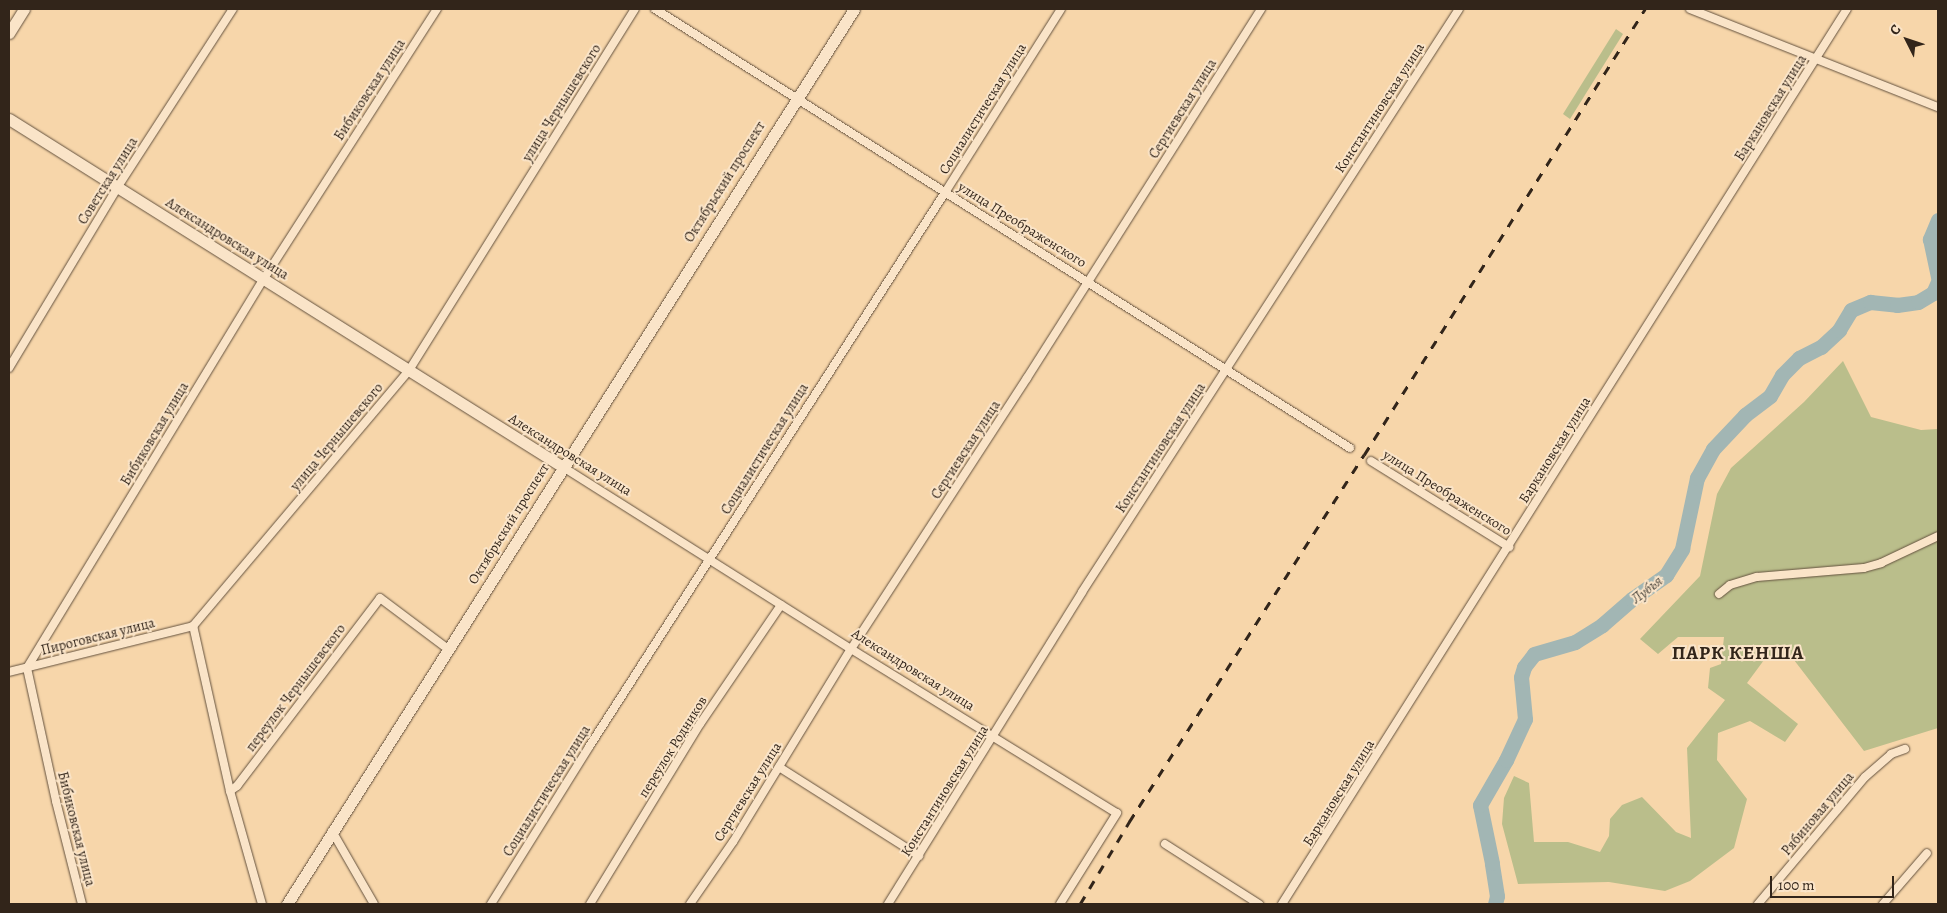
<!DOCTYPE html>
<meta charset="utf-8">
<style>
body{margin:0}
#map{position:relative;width:1947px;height:913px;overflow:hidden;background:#f7d6aa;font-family:Alegreya,serif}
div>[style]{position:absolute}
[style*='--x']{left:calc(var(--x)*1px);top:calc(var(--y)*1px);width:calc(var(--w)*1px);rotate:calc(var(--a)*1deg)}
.green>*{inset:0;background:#babe8b}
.river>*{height:15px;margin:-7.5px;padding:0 7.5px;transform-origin:7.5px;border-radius:7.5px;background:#a2b6b4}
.roads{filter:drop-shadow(0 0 1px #63513e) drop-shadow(0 0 1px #63513e)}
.street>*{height:8px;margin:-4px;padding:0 4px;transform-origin:4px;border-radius:4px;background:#fae4c8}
.secondary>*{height:11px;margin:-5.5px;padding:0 5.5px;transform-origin:5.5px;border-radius:5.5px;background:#fae4c8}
.rail>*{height:2.5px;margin-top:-1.25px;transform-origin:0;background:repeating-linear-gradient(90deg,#32251a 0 9px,transparent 0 18px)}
span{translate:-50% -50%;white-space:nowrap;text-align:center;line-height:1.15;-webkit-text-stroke:4px #fae4c8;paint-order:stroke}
.street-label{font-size:14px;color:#32251a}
.water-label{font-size:15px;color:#4e4940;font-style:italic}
.district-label{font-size:19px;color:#32251a;font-weight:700;letter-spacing:1px}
.frame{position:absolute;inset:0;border:10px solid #32251a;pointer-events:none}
.north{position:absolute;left:1882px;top:15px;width:50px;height:50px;-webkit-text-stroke:4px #fae4c8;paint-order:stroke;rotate:311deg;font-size:14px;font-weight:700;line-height:20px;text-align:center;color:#32251a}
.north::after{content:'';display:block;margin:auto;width:18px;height:22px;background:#32251a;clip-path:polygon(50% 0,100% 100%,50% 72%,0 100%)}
.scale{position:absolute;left:1770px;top:876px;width:124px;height:22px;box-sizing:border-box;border:2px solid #32251a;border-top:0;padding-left:6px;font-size:15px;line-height:18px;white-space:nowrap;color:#32251a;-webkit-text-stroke:4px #fae4c8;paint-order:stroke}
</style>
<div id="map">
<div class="green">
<div style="clip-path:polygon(1616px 29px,1623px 34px,1570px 119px,1563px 114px)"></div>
<div style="clip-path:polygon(1843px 361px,1871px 417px,1921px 430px,1938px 429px,1938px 728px,1864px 751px,1794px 660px,1767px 656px,1747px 683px,1798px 724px,1785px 742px,1750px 721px,1718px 733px,1717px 760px,1747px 799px,1734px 848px,1690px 881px,1665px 891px,1609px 882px,1518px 884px,1502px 824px,1504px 798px,1514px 776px,1529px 783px,1534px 842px,1568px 842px,1600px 852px,1609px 836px,1610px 819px,1622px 805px,1642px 797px,1676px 832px,1691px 838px,1687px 748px,1725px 700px,1708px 688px,1710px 668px,1721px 664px,1724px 637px,1678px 637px,1658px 654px,1640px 639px,1700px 576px,1717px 494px,1731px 468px,1804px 402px)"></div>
</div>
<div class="river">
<div style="--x:1938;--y:220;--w:21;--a:113"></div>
<div style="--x:1930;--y:239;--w:39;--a:78"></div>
<div style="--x:1495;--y:904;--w:8;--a:-76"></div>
<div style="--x:1497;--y:896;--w:33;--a:-99"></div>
<div style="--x:1492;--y:863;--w:59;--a:-101.7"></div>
<div style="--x:1480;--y:805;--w:52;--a:-60"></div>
<div style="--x:1506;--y:760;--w:45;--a:-65.1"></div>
<div style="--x:1525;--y:719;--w:42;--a:-95.4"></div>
<div style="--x:1521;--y:677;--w:10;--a:-73"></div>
<div style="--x:1524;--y:667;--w:16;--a:-52"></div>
<div style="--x:1534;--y:654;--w:43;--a:-16.3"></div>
<div style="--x:1575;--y:642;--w:32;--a:-32"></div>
<div style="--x:1602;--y:625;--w:40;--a:-41"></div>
<div style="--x:1632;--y:599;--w:42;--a:-35.2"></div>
<div style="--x:1666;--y:575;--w:31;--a:-58"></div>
<div style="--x:1682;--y:549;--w:73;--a:-78.1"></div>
<div style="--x:1697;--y:478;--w:33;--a:-61"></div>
<div style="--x:1713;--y:449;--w:47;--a:-46.7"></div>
<div style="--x:1745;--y:415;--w:31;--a:-37"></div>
<div style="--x:1770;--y:396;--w:24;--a:-60"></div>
<div style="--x:1782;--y:375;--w:24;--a:-45"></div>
<div style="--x:1799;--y:358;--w:25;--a:-27"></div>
<div style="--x:1821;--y:347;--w:25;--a:-43"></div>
<div style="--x:1839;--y:330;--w:23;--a:-59"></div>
<div style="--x:1851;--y:310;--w:21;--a:-23"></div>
<div style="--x:1870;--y:302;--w:27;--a:6"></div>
<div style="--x:1897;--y:305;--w:21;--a:-8"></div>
<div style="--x:1918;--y:302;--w:17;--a:-31"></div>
<div style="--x:1933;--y:293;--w:12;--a:-66"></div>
</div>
<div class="roads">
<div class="street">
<div style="--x:655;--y:9;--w:822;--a:32.28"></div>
<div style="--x:1690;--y:9;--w:267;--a:21.6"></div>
<div style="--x:9;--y:368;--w:210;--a:-59"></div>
<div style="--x:117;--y:188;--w:213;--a:-57.1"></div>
<div style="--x:1371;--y:461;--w:163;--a:31.9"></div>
<div style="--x:563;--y:467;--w:341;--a:32.3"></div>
<div style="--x:851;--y:649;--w:312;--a:31.7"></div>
<div style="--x:1117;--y:813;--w:107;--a:122.1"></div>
<div style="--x:1719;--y:594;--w:14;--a:-39"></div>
<div style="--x:1730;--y:585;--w:28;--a:-17"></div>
<div style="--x:1757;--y:577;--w:107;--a:-4.8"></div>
<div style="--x:1864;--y:568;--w:18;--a:-16"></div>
<div style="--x:1881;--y:563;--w:63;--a:-25.3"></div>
<div style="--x:9;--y:672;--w:190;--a:-14"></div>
<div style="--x:779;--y:767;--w:166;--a:32.4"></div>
<div style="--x:230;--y:791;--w:9;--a:-36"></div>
<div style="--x:237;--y:786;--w:236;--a:-52.7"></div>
<div style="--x:380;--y:598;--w:85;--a:36.9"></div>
<div style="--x:332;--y:831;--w:84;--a:60.1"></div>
<div style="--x:1165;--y:844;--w:112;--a:32.6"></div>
<div style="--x:82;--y:904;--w:106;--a:-104.2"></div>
<div style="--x:56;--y:801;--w:136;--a:-102.3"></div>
<div style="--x:27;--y:668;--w:454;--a:-58.7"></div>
<div style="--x:263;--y:280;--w:322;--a:-57.3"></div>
<div style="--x:262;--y:904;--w:117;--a:-105.8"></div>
<div style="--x:230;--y:791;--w:169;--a:-102.6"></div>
<div style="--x:193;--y:626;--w:333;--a:-49.8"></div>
<div style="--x:408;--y:372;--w:428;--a:-58"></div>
<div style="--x:491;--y:904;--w:185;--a:-58"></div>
<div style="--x:589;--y:747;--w:661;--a:-57.3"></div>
<div style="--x:946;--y:191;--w:215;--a:-57.7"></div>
<div style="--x:590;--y:904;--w:211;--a:-58.6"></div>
<div style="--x:700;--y:724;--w:144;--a:-55.8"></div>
<div style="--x:690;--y:904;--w:75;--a:-55.3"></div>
<div style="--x:733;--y:842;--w:226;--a:-58.6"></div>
<div style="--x:851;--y:649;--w:323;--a:-57"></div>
<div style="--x:1027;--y:378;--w:437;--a:-57.6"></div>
<div style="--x:888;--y:904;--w:367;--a:-58.1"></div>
<div style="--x:1082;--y:592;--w:694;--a:-57.11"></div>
<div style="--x:1282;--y:904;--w:1058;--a:-57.74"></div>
<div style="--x:1758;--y:904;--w:166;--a:-49.9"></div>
<div style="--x:1865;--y:777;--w:35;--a:-41"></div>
<div style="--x:1891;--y:754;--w:15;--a:-20"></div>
<div style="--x:1883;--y:904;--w:67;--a:-49.2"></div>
</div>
<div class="secondary">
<div style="--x:9;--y:33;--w:28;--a:-58"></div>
<div style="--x:9;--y:119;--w:654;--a:32.14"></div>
<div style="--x:287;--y:904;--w:1059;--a:-57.64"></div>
</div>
</div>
<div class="rail">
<div style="--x:1080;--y:904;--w:96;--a:-59.1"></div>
<div style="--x:1129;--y:822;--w:436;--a:-57.4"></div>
<div style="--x:1364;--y:455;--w:527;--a:-57.79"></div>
</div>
<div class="street-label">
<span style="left:370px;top:90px;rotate:-57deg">Бибиковская улица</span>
<span style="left:562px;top:103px;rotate:-58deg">улица Чернышевского</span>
<span style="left:1380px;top:108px;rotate:-57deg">Константиновская улица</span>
<span style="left:1771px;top:108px;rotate:-58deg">Баркановская улица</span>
<span style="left:983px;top:109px;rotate:-58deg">Социалистическая улица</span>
<span style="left:1183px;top:109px;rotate:-58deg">Сергиевская улица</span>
<span style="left:108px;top:181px;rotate:-58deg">Советская улица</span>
<span style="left:725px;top:182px;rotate:-58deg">Октябрьский проспект</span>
<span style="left:1022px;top:225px;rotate:32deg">улица Преображенского</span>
<span style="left:227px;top:239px;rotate:32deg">Александровская улица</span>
<span style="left:155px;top:434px;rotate:-59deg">Бибиковская улица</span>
<span style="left:337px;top:437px;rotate:-50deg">улица Чернышевского</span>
<span style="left:1161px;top:448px;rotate:-57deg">Константиновская улица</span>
<span style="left:765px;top:449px;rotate:-58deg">Социалистическая улица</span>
<span style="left:966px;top:450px;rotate:-57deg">Сергиевская улица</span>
<span style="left:1555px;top:450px;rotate:-58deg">Баркановская улица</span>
<span style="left:570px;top:455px;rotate:32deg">Александровская улица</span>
<span style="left:1447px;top:493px;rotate:32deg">улица Преображенского</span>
<span style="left:509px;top:524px;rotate:-58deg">Октябрьский проспект</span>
<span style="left:98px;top:637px;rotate:-14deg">Пироговская улица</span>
<span style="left:913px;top:670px;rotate:32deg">Александровская улица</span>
<span style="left:296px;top:688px;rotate:-53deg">переулок Чернышевского</span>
<span style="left:673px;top:747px;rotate:-58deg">переулок Родников</span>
<span style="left:547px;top:791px;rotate:-58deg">Социалистическая улица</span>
<span style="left:945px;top:791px;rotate:-58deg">Константиновская улица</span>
<span style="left:748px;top:792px;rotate:-58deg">Сергиевская улица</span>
<span style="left:1339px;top:793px;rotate:-58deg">Баркановская улица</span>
<span style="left:1818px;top:814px;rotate:-50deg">Рябиновая улица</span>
<span style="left:76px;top:829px;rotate:76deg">Бибиковская улица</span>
</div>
<div class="water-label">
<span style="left:1647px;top:590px;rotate:-38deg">Лубья</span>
</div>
<div class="district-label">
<span style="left:1738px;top:654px">ПАРК КЕНША</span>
</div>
<div class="frame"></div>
<div class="north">С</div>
<div class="scale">100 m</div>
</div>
